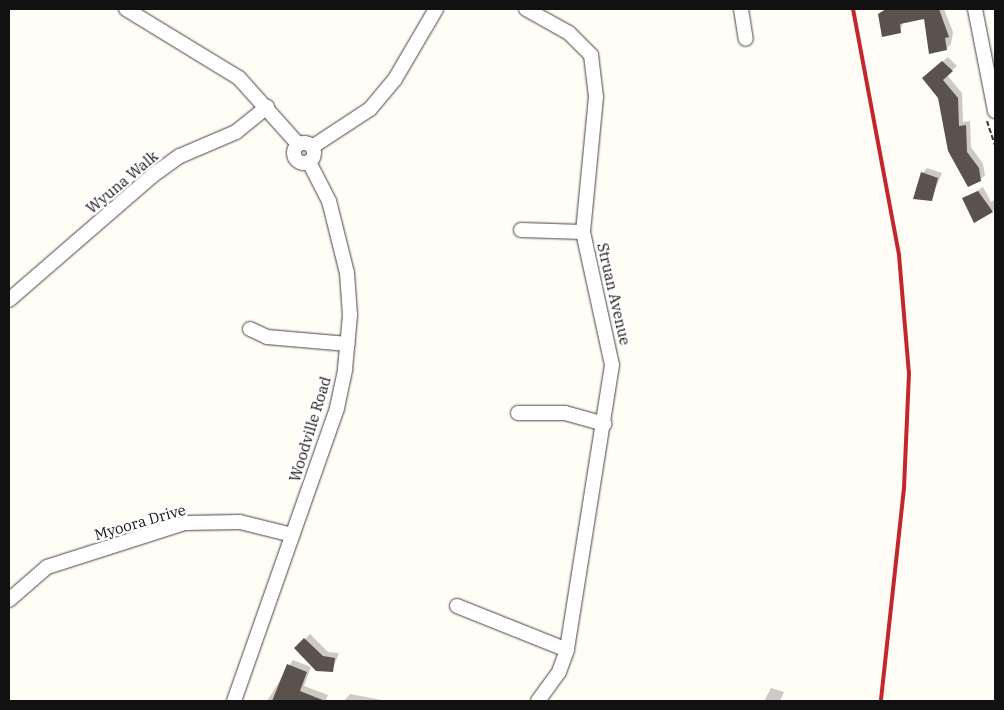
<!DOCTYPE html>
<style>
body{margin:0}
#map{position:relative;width:1004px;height:710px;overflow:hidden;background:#fffdf5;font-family:"IBM Plex Serif",serif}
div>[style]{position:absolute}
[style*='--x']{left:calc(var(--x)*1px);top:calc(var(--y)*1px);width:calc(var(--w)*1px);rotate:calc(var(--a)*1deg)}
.shadow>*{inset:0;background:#0003}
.building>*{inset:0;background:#5a524d}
.path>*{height:2px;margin-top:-1px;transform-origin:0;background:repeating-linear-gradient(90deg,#333 0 5px,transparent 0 7.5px)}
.roads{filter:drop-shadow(0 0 1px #444) drop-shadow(0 0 1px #444)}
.minor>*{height:14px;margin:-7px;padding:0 7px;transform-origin:7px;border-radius:7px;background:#fff}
.minor>.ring{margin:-7px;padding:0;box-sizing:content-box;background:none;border:14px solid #fff;border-radius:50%}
.rail>*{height:4px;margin:-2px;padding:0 2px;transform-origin:2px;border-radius:2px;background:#c4262e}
span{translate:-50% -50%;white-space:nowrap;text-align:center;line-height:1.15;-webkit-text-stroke:5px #fff;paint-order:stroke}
.street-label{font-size:15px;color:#111}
.frame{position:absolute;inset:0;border:10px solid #111;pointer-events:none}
</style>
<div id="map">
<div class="shadow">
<div style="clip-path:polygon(887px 9px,944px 9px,953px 32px,951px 44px,946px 49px,925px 18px,904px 21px,900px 32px,879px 15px)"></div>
<div style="clip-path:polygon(948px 57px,957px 66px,947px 75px,962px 93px,963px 122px,970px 121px,971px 147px,983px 164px,985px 175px,980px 180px,928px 73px)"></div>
<div style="clip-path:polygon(927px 168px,942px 173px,931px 199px,923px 173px)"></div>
<div style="clip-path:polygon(983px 187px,991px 202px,994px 200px,995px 209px,975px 221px,964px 199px)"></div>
<div style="clip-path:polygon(310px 634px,328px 652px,339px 653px,332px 671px,296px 648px)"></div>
<div style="clip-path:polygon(293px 660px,311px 667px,304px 686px,328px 695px,325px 701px,267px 701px)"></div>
<div style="clip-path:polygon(771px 688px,784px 692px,780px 701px,764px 701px)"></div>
<div style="clip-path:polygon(350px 694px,382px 700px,344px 701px)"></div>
</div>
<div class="building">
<div style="clip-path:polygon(886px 9px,939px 9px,949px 37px,945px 38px,947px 50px,929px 54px,924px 19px,900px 24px,901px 33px,882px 37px,878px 14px)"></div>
<div style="clip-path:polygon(942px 61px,953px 71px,943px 80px,958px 98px,959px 126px,966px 125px,967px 152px,979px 168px,981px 181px,968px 187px,948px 151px,938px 98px,922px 78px)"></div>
<div style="clip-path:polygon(921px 172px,938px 178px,932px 201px,913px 199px)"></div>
<div style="clip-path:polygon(978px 191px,993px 212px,974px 223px,962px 198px)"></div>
<div style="clip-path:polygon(304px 638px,323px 656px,335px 658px,333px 672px,316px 671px,294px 648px)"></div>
<div style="clip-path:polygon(287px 664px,307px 672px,300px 691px,325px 701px,272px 701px)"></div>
</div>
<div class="path">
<div style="--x:987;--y:121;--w:25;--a:72"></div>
</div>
<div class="roads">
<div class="minor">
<div style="--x:126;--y:9;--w:132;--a:31.4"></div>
<div style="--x:239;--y:78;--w:89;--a:48.2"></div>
<div style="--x:526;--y:9;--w:49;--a:29.2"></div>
<div style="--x:569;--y:33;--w:31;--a:45"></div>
<div style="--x:591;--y:55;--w:42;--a:83.2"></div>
<div style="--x:596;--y:97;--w:136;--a:95.5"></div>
<div style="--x:583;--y:232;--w:136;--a:77.7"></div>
<div style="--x:612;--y:365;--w:289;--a:99"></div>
<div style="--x:567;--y:650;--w:23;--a:110"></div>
<div style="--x:559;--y:672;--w:36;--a:126"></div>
<div style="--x:741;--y:9;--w:30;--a:81"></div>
<div style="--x:975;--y:9;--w:104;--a:78.9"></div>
<div class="ring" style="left:294px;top:143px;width:6px;height:6px"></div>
<div style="--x:312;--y:147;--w:69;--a:-33.2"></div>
<div style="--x:370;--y:109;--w:39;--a:-50"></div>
<div style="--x:395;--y:79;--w:81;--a:-59.6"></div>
<div style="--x:521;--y:230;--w:62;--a:1.8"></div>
<div style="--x:9;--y:300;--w:189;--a:-40.9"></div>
<div style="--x:152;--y:176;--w:34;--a:-36"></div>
<div style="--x:180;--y:156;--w:61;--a:-23.2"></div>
<div style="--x:236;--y:132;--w:40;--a:-39"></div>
<div style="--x:250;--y:329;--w:19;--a:25"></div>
<div style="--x:267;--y:337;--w:81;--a:4.9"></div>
<div style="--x:518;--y:413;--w:47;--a:0"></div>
<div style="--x:565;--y:413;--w:41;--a:15.4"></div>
<div style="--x:9;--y:600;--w:50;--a:-41"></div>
<div style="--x:47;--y:567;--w:145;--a:-17.7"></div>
<div style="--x:185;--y:523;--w:55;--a:-1"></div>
<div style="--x:240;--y:522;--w:54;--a:14"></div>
<div style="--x:457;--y:606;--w:118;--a:21.8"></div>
<div style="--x:234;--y:701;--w:311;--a:-70.6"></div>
<div style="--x:337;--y:408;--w:40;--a:-78"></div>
<div style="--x:345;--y:369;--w:54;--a:-84.7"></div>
<div style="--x:350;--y:315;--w:42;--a:-94.1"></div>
<div style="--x:347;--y:273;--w:74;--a:-104"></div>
<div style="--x:329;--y:201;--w:44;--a:-117.1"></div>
</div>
</div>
<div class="rail">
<div style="--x:853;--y:9;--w:250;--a:79.4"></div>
<div style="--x:899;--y:255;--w:118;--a:85.2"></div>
<div style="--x:909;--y:373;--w:115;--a:92.5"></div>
<div style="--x:904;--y:488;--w:214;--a:96.2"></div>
</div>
<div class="street-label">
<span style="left:122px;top:182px;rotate:-40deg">Wyuna Walk</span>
<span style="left:614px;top:294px;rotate:77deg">Struan Avenue</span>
<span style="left:310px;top:429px;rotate:-73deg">Woodville Road</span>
<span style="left:140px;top:522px;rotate:-16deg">Myoora Drive</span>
</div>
<div class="frame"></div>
</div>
